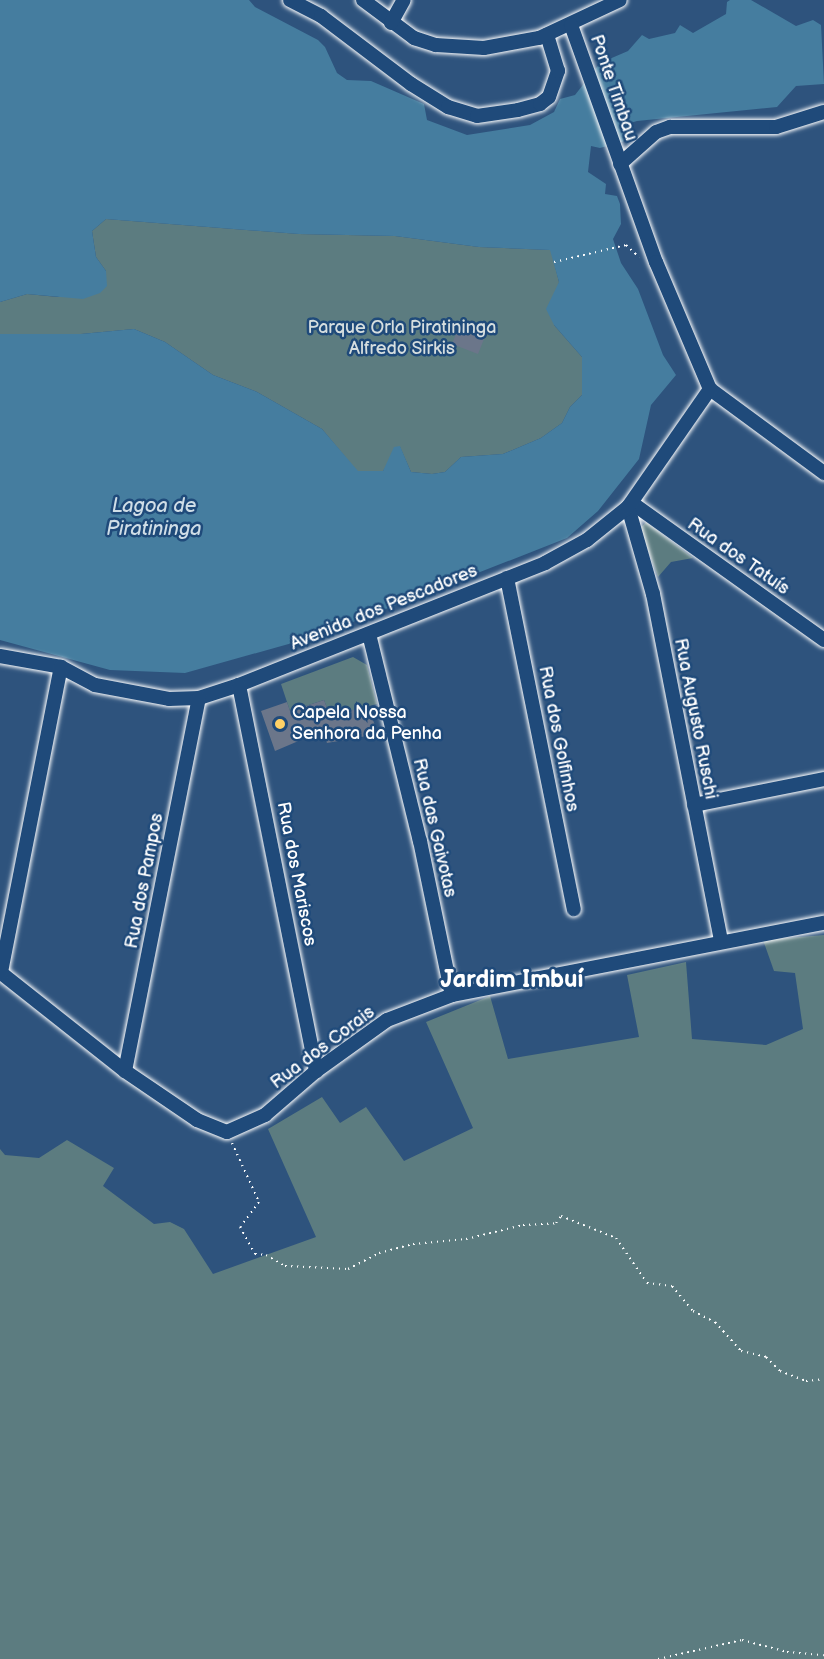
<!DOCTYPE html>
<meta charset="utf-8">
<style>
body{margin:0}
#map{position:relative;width:824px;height:1659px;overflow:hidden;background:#2e537d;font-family:"Balsamiq Sans",sans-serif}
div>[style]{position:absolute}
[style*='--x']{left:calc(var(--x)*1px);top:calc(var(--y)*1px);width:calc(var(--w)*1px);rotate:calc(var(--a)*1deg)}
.green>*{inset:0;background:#5c7c80}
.water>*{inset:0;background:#457d9f}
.building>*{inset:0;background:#6b768a}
.path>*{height:2px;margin-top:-1px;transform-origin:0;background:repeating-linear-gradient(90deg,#fff 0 1.5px,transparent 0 6px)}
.roads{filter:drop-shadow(0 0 2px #fff) drop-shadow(0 0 2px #fff)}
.minor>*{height:14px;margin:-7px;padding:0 7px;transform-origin:7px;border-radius:7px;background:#1f4a7a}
.dots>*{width:16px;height:16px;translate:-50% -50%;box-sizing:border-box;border:3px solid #1f4a7a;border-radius:50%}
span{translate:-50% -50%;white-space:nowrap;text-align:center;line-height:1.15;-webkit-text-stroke:5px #1f4a7a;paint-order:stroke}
.street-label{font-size:18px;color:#fff}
.park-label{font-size:18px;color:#d6dedf}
.poi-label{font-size:18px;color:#fff}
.left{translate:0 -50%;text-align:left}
.water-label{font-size:20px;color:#d0dee7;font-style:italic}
.district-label{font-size:24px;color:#fff;font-weight:700}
</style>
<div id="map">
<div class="green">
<div style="clip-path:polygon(106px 219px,299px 234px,395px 236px,479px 247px,551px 250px,559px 282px,554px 325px,582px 357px,582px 395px,570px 407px,562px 423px,541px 438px,503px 454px,461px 457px,445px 472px,432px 474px,411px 472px,400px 447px,383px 471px,357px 471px,322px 429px,257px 392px,213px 375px,165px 342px,134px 329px,81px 334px,0 334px,0 302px,27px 294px,58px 297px,106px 271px,96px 257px,92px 231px)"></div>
<div style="clip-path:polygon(646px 522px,693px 558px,671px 562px,658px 577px,640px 529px)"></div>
<div style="clip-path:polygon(353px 657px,367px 665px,377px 704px,330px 716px,324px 700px,290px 711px,281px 684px)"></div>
<div style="clip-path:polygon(824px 935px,824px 1659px,0 1659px,0 1149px,5px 1155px,39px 1158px,67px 1140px,114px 1168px,103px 1186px,154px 1224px,170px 1222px,184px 1229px,213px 1274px,316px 1237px,268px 1129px,322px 1097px,340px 1123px,366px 1107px,404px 1161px,473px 1128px,426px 1022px,490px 996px,508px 1059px,639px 1037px,627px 975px,686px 962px,692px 1039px,766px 1045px,803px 1029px,795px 973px,774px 971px,763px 940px)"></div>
</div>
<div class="water">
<div style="clip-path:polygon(0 0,249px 0,255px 7px,318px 40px,325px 47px,337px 73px,347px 80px,371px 81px,424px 104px,427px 120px,467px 135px,530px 125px,554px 112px,560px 99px,575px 95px,600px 63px,628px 51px,642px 35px,649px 39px,675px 33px,680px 25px,693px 33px,726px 14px,727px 2px,730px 0,751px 0,796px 26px,813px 20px,821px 25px,824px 84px,796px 86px,777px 107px,637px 121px,627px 124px,625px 141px,600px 148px,591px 146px,588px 172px,606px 184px,605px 194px,617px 196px,620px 204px,621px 224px,613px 239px,621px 263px,638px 289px,663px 355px,676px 375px,651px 405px,639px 459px,598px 511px,567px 538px,317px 636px,185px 673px,110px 670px,0 640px,0 334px,81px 334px,134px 329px,165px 342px,213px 375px,257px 392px,322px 429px,358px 471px,383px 471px,394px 447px,400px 446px,411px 472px,432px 474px,445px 472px,461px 457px,503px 454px,541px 438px,562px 423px,570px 407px,582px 395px,582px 357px,554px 325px,546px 309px,559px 282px,550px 250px,479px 247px,395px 236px,299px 234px,106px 219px,92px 231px,96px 257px,106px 271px,107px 286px,100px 293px,83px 299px,27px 294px,0 302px)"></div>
</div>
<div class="building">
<div style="clip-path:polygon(458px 329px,484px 339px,478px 354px,452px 344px)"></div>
<div style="clip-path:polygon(324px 700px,330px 716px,368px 706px,378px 734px,327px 743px,322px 731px,275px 751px,261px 711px,287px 702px,290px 711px)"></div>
</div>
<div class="path">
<div style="--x:554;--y:262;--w:74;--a:-13.3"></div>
<div style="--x:626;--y:245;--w:18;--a:43"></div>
<div style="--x:232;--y:1143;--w:65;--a:65.4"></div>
<div style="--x:259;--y:1202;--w:31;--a:127"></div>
<div style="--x:240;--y:1227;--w:31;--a:61"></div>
<div style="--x:255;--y:1254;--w:11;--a:5"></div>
<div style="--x:266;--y:1255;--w:22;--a:30"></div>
<div style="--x:285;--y:1266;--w:63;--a:2.7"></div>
<div style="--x:348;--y:1269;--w:35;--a:-27"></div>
<div style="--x:379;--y:1253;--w:35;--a:-15"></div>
<div style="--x:413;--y:1244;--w:53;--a:-5.4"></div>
<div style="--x:466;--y:1239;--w:59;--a:-13.8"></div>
<div style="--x:523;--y:1225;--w:33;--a:-3"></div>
<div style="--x:556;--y:1223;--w:9;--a:-54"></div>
<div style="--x:561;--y:1216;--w:59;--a:21.8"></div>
<div style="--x:616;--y:1238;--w:55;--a:55.4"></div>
<div style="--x:647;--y:1283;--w:25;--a:7"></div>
<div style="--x:672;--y:1286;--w:33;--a:50"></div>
<div style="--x:693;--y:1311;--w:25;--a:27"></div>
<div style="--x:715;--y:1322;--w:39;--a:48"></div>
<div style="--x:741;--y:1351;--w:26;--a:13"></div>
<div style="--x:766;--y:1357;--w:20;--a:45"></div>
<div style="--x:780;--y:1371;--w:28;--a:21"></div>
<div style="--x:806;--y:1381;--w:18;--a:-6"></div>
<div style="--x:658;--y:1659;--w:86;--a:-12.7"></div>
<div style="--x:742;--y:1640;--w:47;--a:14.9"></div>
<div style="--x:787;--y:1652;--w:37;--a:5"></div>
</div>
<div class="roads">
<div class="minor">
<div style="--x:290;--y:0;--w:35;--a:27"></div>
<div style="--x:321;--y:16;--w:113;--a:37.1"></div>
<div style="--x:411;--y:84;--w:44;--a:31.9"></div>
<div style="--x:448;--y:107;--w:30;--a:17"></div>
<div style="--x:477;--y:116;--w:41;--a:-8.3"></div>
<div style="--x:518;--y:110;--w:23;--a:-15"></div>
<div style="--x:540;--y:104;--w:11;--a:-38"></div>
<div style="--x:549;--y:97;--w:28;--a:-71"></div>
<div style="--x:558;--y:71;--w:38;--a:-107"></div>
<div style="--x:363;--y:0;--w:64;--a:36.7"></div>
<div style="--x:414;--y:38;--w:23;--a:18"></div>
<div style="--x:436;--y:45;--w:48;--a:3.6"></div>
<div style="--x:484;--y:48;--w:56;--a:-10.3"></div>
<div style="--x:539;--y:38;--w:89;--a:-25.1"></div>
<div style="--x:391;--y:23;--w:26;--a:-61"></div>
<div style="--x:571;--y:25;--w:252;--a:70.3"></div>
<div style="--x:656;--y:262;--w:138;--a:67"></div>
<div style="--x:710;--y:389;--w:142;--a:36.4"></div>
<div style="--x:620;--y:164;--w:48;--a:-41.6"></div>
<div style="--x:656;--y:132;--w:15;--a:-20"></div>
<div style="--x:670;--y:127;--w:106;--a:0"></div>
<div style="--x:776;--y:127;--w:50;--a:-17.4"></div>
<div style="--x:632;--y:503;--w:236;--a:35.5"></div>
<div style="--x:628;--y:507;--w:91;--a:74"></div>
<div style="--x:653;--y:594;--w:353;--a:78.9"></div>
<div style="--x:507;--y:578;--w:338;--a:78.6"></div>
<div style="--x:369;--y:634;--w:213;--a:76.2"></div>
<div style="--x:420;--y:841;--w:157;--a:78.3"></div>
<div style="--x:0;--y:656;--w:62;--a:10.2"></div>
<div style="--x:61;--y:667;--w:38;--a:28"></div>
<div style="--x:95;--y:685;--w:75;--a:10.7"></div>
<div style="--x:169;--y:699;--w:30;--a:-2"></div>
<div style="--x:199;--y:698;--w:42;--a:-18"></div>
<div style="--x:239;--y:685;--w:329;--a:-21.7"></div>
<div style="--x:545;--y:563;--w:48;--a:-28.7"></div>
<div style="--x:587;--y:540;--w:53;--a:-38.8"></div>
<div style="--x:628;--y:507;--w:144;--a:-55.2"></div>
<div style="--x:239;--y:685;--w:394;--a:78.7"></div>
<div style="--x:694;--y:805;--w:133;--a:-11.3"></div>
<div style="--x:0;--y:972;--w:159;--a:38.4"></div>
<div style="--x:125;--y:1071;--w:87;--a:34.2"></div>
<div style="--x:197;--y:1120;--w:32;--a:22"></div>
<div style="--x:227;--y:1132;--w:42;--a:-24.1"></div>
<div style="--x:265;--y:1115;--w:67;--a:-40.8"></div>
<div style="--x:316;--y:1071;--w:87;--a:-35.7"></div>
<div style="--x:387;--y:1020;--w:70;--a:-21"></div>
<div style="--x:452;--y:995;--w:379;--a:-11"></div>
<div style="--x:1;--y:972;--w:311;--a:-78.9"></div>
<div style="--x:125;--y:1071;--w:380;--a:-78.8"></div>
</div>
</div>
<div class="dots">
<div style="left:280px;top:724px;background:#ffd166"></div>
</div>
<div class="street-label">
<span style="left:613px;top:88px;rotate:71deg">Ponte Timbau</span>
<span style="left:738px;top:557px;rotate:35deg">Rua dos Tatuís</span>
<span style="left:384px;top:608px;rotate:-22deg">Avenida dos Pescadores</span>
<span style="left:695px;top:719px;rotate:79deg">Rua Augusto Ruschi</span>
<span style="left:558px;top:739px;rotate:79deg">Rua dos Golfinhos</span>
<span style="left:434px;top:828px;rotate:77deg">Rua das Gaivotas</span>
<span style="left:296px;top:874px;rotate:79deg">Rua dos Mariscos</span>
<span style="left:145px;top:881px;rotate:-79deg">Rua dos Pampos</span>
<span style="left:323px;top:1048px;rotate:-37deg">Rua dos Corais</span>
</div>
<div class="park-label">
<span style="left:402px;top:339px">Parque Orla Piratininga<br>Alfredo Sirkis</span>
</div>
<div class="poi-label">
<span class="left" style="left:292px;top:724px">Capela Nossa<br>Senhora da Penha</span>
</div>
<div class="water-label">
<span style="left:154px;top:518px">Lagoa de<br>Piratininga</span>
</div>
<div class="district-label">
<span style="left:512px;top:980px">Jardim Imbuí</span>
</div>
</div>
